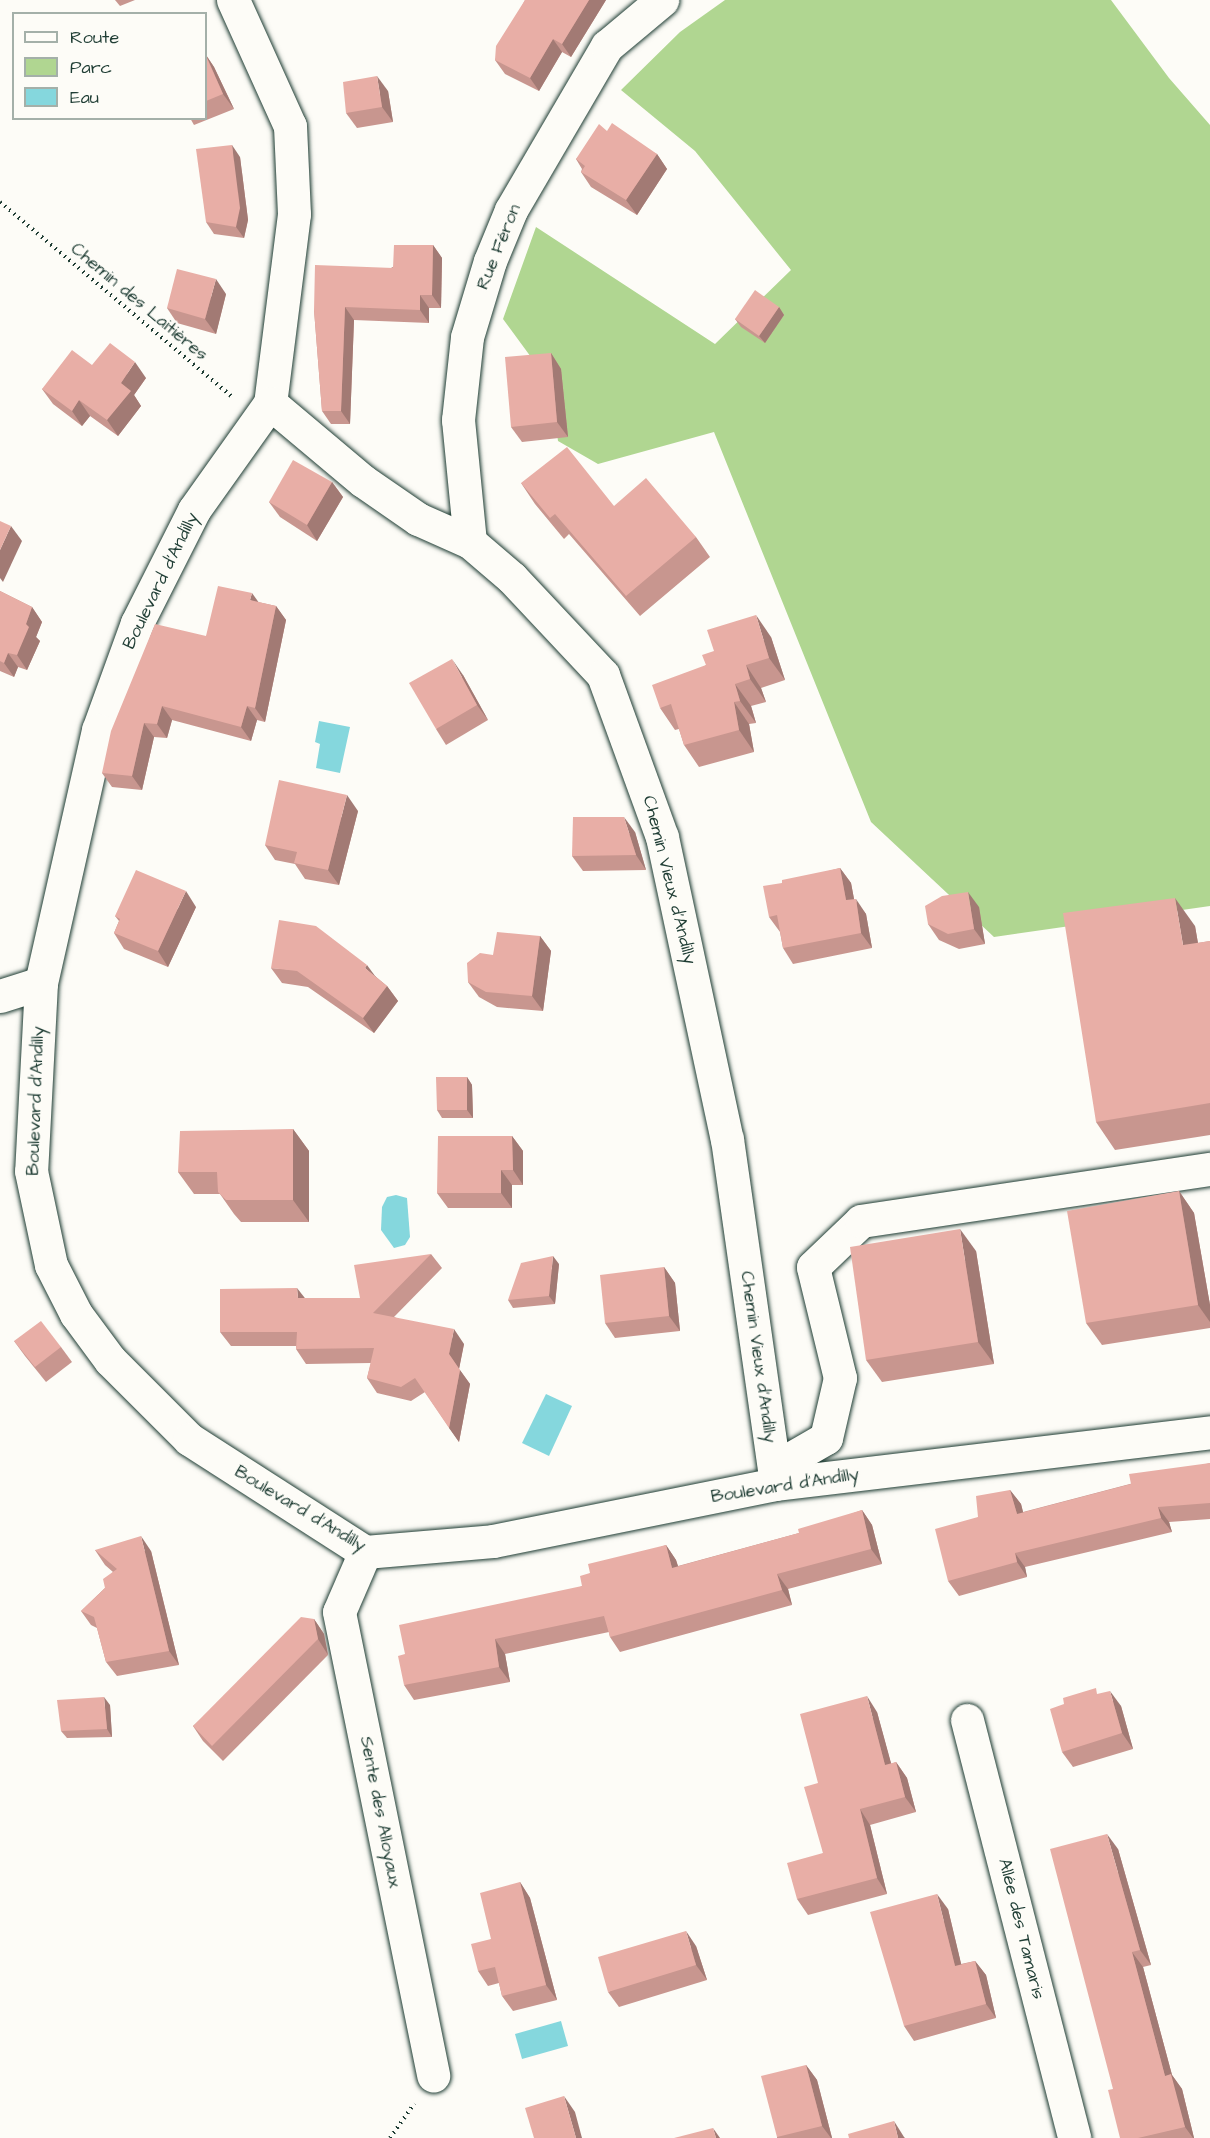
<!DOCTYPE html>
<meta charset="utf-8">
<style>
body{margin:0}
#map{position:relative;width:1210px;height:2138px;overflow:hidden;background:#fdfcf7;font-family:"Architects Daughter",sans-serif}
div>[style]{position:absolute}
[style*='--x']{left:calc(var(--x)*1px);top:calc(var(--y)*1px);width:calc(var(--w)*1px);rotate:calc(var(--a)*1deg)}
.green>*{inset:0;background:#b0d691}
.water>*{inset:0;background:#85d7dd}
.path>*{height:4px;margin-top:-2px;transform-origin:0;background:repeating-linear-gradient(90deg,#1f3d34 0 1.5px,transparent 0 6px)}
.roads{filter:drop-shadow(0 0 2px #1f3d34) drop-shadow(0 0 2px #1f3d34)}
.minor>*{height:33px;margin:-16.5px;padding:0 16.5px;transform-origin:16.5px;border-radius:16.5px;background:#fdfcf7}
.wall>*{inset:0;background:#c8968f}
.shaded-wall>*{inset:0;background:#a27a74}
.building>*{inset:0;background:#e8aea6}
span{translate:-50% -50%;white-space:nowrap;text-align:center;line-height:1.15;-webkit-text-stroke:4.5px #fdfcf7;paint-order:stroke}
.street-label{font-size:18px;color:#1f3d34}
.legend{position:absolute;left:12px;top:12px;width:195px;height:108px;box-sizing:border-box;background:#fdfcf7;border:2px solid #a4b0a9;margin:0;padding:8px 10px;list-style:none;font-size:18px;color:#1f3d34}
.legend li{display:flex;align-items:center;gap:12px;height:30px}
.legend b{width:30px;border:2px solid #a4b0a9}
</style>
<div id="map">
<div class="green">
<div style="clip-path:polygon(725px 0,1111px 0,1169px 78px,1210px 125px,1210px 906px,994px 937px,871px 822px,714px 432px,598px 464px,558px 441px,550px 383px,503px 319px,536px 227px,715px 344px,791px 270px,695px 151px,621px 90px,680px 32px)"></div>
</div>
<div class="water">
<div style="clip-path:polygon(319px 721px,350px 727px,340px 773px,316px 768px,320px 744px,315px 742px)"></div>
<div style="clip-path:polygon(396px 1195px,407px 1198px,410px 1237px,405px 1245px,394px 1248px,381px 1230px,382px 1207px,387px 1197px)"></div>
<div style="clip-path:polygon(546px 1394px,572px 1406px,549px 1456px,522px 1443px)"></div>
<div style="clip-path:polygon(561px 2021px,568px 2046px,522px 2059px,515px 2034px)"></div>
</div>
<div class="path">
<div style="--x:0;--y:202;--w:302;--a:40"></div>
<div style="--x:390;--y:2138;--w:42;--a:-54.8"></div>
</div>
<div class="roads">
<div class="minor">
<div style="--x:233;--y:0;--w:138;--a:65.7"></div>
<div style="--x:290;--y:126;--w:88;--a:87.4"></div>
<div style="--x:294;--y:214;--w:191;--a:97.2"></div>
<div style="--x:270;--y:403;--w:131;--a:125.4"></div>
<div style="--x:194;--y:510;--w:127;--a:116.8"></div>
<div style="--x:137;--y:623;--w:114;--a:110"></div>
<div style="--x:98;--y:730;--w:259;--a:102.7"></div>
<div style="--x:41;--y:983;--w:188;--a:93"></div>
<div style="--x:31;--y:1171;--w:96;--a:78"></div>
<div style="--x:51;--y:1265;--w:55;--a:63"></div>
<div style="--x:76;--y:1314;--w:57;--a:53.5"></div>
<div style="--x:110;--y:1360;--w:112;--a:45"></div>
<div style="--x:189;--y:1439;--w:209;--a:32.7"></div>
<div style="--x:365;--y:1552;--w:128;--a:-4.9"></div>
<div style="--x:493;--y:1541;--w:289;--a:-11.4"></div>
<div style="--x:776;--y:1484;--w:437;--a:-6.8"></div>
<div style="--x:270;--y:403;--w:121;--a:40"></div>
<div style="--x:363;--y:481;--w:67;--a:34.6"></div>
<div style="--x:418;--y:519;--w:57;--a:23.9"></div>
<div style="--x:470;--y:542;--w:55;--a:40.6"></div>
<div style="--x:512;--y:578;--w:133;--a:46.8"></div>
<div style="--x:603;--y:675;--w:172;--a:70"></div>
<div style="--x:662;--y:837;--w:309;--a:77.9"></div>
<div style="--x:727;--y:1139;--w:348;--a:81.9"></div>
<div style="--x:470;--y:542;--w:123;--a:-95.6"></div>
<div style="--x:458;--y:420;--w:83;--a:-83.8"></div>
<div style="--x:467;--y:337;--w:79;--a:-73.2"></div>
<div style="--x:490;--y:261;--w:55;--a:-67.6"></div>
<div style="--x:511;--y:210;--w:190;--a:-59.7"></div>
<div style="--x:607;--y:46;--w:72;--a:-39.9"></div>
<div style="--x:0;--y:996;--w:43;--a:-17.6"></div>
<div style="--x:774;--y:1468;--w:60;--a:-30"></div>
<div style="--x:826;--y:1438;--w:62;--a:-76.9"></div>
<div style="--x:840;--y:1378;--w:114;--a:-103.7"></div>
<div style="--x:813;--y:1267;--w:66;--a:-43.8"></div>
<div style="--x:861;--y:1221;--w:353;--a:-8.5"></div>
<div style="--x:365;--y:1552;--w:65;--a:113.4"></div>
<div style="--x:339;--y:1612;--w:473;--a:78.5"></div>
<div style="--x:967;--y:1720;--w:431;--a:75.6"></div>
</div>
</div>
<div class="wall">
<div style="clip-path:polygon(115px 0,135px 0,120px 6px)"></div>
<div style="clip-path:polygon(525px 0,606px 0,571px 57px,562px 52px,539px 91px,505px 74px,495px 60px)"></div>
<div style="clip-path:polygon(206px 55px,214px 67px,234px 109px,194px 125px,190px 118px,206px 118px)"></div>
<div style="clip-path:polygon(388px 91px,393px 122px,357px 128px,346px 113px)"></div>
<div style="clip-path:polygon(607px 131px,657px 154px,667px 169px,637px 215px,591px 187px,581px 172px,582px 169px,576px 159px)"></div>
<div style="clip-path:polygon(240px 157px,248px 220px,244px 238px,214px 234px,206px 222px)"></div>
<div style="clip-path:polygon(433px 245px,442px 258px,441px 308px,429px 308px,429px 323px,354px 320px,350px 424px,331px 424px,322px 411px,314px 310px)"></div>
<div style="clip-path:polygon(226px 294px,216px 334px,177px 323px,167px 308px)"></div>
<div style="clip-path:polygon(779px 307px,784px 315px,765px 343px,741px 327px,735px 319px)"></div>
<div style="clip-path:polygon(551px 353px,561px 369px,568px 437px,522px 442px,511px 427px)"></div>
<div style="clip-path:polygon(92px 365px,146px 378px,134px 395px,141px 406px,118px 436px,90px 416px,82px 426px,53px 404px,42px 389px)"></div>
<div style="clip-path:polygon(332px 482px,343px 497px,317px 541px,280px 517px,269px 502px)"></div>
<div style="clip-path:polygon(521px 483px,614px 506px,696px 537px,710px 557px,640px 616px,569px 534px,564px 539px,535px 504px)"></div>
<div style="clip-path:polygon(0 591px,32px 607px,42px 622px,36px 637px,40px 641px,27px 670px,18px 667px,14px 677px,0 671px)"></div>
<div style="clip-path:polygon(258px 602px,276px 606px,286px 620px,265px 722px,257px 720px,251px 741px,172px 720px,167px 738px,154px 737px,142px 790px,112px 787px,102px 773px,206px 636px)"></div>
<div style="clip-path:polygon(771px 637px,785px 680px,761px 688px,766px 702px,751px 706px,756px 723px,749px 724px,754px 752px,699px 767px,684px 745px,679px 729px,675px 730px,660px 708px,706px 665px)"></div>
<div style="clip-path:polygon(463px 675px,488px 720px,446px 745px,436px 729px)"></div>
<div style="clip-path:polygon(358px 811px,339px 885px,305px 879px,295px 864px,275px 860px,265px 845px)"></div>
<div style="clip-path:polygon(635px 832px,646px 870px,583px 871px,572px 856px)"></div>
<div style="clip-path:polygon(840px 868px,851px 883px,854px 899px,866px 914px,872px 948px,793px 964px,783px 948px,780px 932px,769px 917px,782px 883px)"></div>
<div style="clip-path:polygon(196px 907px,168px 967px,124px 949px,114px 933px,119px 921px,115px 916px)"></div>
<div style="clip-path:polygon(979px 907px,985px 944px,959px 949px,939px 940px,928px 924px)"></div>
<div style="clip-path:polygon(1195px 926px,1198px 943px,1210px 941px,1210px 1135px,1115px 1150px,1096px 1122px)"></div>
<div style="clip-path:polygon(540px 936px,551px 951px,543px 1011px,497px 1007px,479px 997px,468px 982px,493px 955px)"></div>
<div style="clip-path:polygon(271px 968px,375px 976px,387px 986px,398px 1001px,374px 1033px,308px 987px,282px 983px)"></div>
<div style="clip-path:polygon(467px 1077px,472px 1085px,473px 1118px,442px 1118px,437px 1110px)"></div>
<div style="clip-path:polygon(293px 1129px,309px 1151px,309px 1222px,241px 1222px,234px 1214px,220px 1194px,194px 1194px,178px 1172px)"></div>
<div style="clip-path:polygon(512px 1136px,523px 1151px,523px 1185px,512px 1185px,512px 1208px,448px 1208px,437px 1193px)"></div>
<div style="clip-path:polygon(1179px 1191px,1194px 1213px,1210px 1305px,1210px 1328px,1102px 1345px,1086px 1323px)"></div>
<div style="clip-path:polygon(976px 1251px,994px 1364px,882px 1382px,866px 1360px)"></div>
<div style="clip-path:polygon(431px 1254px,442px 1268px,394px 1317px,464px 1344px,459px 1369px,470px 1384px,459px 1442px,425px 1392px,411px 1401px,377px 1393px,367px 1378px,371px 1363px,306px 1364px,296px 1349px,296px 1346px,231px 1346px,220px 1332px,305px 1298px,360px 1298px)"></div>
<div style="clip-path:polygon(559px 1264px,555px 1304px,513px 1308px,508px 1300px)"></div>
<div style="clip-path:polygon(664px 1267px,675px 1283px,680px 1331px,615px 1338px,605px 1323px)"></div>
<div style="clip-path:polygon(14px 1341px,61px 1347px,72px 1362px,46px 1382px,25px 1356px)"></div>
<div style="clip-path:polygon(1210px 1463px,1210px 1519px,1169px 1522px,1172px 1532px,1025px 1567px,1027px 1577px,959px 1596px,948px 1581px,978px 1517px,1010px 1490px,1021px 1504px,1023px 1512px)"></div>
<div style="clip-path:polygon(862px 1510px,872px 1525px,882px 1564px,788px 1589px,792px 1605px,620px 1652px,610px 1637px,609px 1632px,505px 1654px,510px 1682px,414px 1700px,404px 1685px,582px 1586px,590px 1573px,666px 1545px,676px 1560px,678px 1566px,799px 1533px)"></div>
<div style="clip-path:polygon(95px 1550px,151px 1551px,179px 1665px,117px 1676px,106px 1662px,97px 1628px,91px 1625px,81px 1611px,105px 1588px,113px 1572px,105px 1565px)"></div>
<div style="clip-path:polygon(314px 1619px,324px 1634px,328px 1655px,223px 1761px,203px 1741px,193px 1726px)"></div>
<div style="clip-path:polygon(1100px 1694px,1121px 1706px,1133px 1749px,1073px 1767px,1062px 1752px)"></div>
<div style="clip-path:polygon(110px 1705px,112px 1737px,67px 1738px,61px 1731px)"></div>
<div style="clip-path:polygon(877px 1712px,891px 1764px,896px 1762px,907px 1778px,916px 1812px,870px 1825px,887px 1894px,808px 1915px,797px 1899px,823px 1853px,818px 1783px)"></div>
<div style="clip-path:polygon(1118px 1849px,1151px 1965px,1143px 1967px,1172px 2075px,1182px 2089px,1194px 2138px,1120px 2138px)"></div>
<div style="clip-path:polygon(520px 1882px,530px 1898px,557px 2000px,513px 2011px,502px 1996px,499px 1983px,488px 1986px,478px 1971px,491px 1939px)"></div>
<div style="clip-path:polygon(948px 1909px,961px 1964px,975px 1961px,986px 1975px,996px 2018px,914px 2041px,904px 2026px)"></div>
<div style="clip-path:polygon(696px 1946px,707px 1980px,619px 2007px,608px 1992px)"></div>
<div style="clip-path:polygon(806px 2065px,817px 2080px,832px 2138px,777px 2138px,777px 2137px)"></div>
</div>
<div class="shaded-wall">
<div style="clip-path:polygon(589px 0,606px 0,571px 57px,562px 44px)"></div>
<div style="clip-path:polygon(553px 39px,562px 52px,539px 91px,530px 78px)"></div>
<div style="clip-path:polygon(206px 55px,214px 67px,234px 109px,223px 94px)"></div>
<div style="clip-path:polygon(377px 76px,388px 91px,393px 122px,382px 107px)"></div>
<div style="clip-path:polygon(232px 145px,240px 157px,248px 220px,244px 238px,236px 227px)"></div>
<div style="clip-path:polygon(657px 154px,667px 169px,637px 215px,626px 200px)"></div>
<div style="clip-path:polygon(433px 245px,442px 258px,441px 308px,432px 295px)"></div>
<div style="clip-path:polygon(216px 279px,226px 294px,216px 334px,205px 319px)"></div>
<div style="clip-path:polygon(420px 295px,429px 308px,429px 323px,420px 310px)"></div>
<div style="clip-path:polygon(345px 307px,354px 320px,350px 424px,341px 411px)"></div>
<div style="clip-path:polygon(779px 307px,784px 315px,765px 343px,759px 336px)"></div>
<div style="clip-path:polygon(551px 353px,561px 369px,568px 437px,557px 422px)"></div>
<div style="clip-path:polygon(135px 362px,146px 378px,134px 395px,141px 406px,118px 436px,107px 420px,121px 383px)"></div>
<div style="clip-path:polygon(79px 400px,90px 416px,82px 426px,72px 411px)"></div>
<div style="clip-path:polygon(332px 482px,343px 497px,317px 541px,307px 525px)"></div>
<div style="clip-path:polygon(11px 526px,22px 541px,3px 582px,0 578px,0 550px)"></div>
<div style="clip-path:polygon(252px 593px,262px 607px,250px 600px)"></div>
<div style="clip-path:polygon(276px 606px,286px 620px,265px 722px,255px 708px)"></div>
<div style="clip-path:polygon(32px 607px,42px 622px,36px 637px,40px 641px,27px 670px,17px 655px,26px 624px)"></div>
<div style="clip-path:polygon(756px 615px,771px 637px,785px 680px,769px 658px)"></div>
<div style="clip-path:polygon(8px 653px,18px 667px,14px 677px,4px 663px)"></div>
<div style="clip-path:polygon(452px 659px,463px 675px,488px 720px,477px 705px)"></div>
<div style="clip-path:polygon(746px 665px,761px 688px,766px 702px,750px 679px)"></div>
<div style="clip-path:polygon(735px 684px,751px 706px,756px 723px,740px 701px)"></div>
<div style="clip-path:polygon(734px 702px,749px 724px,754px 752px,739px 730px)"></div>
<div style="clip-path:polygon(162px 706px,172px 720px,167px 738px,157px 724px)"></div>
<div style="clip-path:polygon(247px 706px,257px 720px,251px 741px,241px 727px)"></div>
<div style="clip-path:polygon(144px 723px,154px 737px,142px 790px,132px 776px)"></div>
<div style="clip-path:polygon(347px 795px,358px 811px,339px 885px,328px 870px)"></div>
<div style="clip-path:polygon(624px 817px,635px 832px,646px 870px,636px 855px)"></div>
<div style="clip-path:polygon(840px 868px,851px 883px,857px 915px,846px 900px)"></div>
<div style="clip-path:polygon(186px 891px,196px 907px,168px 967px,158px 951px)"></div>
<div style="clip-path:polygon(968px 892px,979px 907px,985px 944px,974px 929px)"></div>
<div style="clip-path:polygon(1175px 898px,1195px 926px,1203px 973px,1183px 945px)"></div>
<div style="clip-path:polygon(856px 899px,866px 914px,872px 948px,861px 933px)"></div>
<div style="clip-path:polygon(540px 936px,551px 951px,543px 1011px,532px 996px)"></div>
<div style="clip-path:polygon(367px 965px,378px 980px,365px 968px)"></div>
<div style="clip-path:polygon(387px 986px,398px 1001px,374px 1033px,363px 1018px)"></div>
<div style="clip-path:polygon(467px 1077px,472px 1085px,473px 1118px,467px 1110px)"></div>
<div style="clip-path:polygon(293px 1129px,309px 1151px,309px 1222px,293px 1200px)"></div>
<div style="clip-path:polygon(512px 1136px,523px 1151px,523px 1185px,513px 1170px)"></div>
<div style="clip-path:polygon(501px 1170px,512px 1185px,512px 1208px,501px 1193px)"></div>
<div style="clip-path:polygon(1179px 1191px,1194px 1213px,1210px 1305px,1210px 1322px,1198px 1305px)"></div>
<div style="clip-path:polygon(960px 1229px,976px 1251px,994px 1364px,978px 1342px)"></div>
<div style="clip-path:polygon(553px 1256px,559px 1264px,555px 1304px,549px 1296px)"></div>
<div style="clip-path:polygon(664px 1267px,675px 1283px,680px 1331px,669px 1316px)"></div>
<div style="clip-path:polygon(297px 1288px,308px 1302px,298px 1298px)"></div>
<div style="clip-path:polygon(454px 1329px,464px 1344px,459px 1369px,449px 1354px)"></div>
<div style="clip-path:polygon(460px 1370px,470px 1384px,459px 1442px,449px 1428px)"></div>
<div style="clip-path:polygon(1010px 1490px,1021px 1504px,1027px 1528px,1017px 1514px)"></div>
<div style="clip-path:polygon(1158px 1507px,1169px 1522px,1172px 1532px,1161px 1518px)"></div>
<div style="clip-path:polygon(862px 1510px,872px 1525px,882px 1564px,871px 1549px)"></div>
<div style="clip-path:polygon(141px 1536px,151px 1551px,179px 1665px,169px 1651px)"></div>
<div style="clip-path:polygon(666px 1545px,676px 1560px,683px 1582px,672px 1568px)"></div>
<div style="clip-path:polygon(1015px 1553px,1025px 1567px,1027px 1577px,1017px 1562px)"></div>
<div style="clip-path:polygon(777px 1574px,788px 1589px,792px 1605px,782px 1590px)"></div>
<div style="clip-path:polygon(314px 1619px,324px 1634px,328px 1655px,318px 1639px)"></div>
<div style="clip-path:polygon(495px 1639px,505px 1654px,510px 1682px,499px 1667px)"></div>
<div style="clip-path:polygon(1110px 1691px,1121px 1706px,1133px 1749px,1122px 1733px)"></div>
<div style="clip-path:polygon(867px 1696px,877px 1712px,896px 1781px,885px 1765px)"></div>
<div style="clip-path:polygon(104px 1697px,110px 1705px,112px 1737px,107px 1729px)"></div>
<div style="clip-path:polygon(896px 1762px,907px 1778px,916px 1812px,905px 1797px)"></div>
<div style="clip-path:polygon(860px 1809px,870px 1825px,887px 1894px,877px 1878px)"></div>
<div style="clip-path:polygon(1107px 1834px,1118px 1849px,1151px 1965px,1140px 1950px)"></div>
<div style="clip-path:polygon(520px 1882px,530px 1898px,557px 2000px,546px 1985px)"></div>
<div style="clip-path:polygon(937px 1894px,948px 1909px,965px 1980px,955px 1966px)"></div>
<div style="clip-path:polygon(686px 1931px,696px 1946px,707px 1980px,696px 1965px)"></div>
<div style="clip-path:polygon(1132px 1952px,1143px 1967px,1172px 2075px,1182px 2089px,1194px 2138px,1193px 2138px,1185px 2127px,1165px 2076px)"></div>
<div style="clip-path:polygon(975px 1961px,986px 1975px,996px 2018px,986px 2004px)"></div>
<div style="clip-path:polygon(806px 2065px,817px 2080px,832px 2138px,831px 2138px,822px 2126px)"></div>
<div style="clip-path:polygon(564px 2096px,575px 2112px,582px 2138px,576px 2138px)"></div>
<div style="clip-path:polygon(894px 2121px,904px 2137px,905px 2138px,898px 2138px)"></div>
<div style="clip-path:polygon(713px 2128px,720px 2138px,716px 2138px)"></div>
</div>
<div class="building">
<div style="clip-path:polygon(525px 0,589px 0,562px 44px,553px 39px,530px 78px,495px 60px,496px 46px)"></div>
<div style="clip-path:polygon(206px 56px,223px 94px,206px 101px)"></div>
<div style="clip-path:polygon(377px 76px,382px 107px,346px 113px,343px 82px)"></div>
<div style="clip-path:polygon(612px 123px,657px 154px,626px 200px,581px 172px,585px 166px,576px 159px,599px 124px,607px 131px)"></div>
<div style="clip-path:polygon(232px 145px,240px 208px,236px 227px,206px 222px,196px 149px)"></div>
<div style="clip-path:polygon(394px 245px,433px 245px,432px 295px,420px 295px,420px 310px,345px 307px,341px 411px,322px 411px,314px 310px,315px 265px,393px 268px)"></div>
<div style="clip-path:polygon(177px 269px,216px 279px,205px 319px,167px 308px)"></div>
<div style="clip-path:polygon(755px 290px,779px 307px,759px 336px,735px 319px)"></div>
<div style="clip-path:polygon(110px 343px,135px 362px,121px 383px,131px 391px,107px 420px,79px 400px,72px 411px,42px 389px,72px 350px,92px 365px)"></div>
<div style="clip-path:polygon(551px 353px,557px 422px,511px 427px,505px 357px)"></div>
<div style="clip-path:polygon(567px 447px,614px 506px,646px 478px,696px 537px,626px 596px,555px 514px,550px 518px,521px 483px)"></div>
<div style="clip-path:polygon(293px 460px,332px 482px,307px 525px,269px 502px)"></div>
<div style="clip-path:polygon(0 521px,11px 526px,0 550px)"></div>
<div style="clip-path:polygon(218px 586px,252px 593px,250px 600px,276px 606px,255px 708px,247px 706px,241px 727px,162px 706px,157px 724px,144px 723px,132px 776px,102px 773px,111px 731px,155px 624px,206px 636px)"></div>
<div style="clip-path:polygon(0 591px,32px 607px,26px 624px,29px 627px,17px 655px,8px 653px,4px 663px,0 661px)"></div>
<div style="clip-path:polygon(756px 615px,769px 658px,746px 665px,750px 679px,735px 684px,740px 701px,734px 702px,739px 730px,684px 745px,671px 704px,660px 708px,652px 685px,706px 665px,702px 655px,714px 651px,707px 630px)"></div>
<div style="clip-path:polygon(452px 659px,477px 705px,436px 729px,409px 683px)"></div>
<div style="clip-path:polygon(279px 780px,347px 795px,328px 870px,294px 863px,297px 852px,265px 845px)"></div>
<div style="clip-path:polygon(573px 817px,624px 817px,636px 855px,572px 856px)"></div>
<div style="clip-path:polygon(840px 868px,846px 900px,856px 899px,861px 933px,783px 948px,777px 915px,769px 917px,763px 886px,782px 883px,782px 880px)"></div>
<div style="clip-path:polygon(136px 870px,186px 891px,158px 951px,114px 933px,120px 919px,115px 916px)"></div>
<div style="clip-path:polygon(968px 892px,974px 929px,948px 934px,928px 924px,925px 906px,942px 896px)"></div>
<div style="clip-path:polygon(1175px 898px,1183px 945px,1210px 941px,1210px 1103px,1096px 1122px,1063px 913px)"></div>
<div style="clip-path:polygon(279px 920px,316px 926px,367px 965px,365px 968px,387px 986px,363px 1018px,297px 971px,271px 968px)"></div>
<div style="clip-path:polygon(497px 932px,540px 936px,532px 996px,486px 992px,468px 982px,467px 963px,480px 953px,493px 955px)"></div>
<div style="clip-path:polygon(436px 1077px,467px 1077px,467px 1110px,437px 1110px)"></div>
<div style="clip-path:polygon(293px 1129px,293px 1200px,226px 1200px,218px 1192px,217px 1172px,178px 1172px,180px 1131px)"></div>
<div style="clip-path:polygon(438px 1136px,512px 1136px,513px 1170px,501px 1170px,501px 1193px,437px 1193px)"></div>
<div style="clip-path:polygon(1179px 1191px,1198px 1305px,1086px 1323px,1067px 1211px)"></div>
<div style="clip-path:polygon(960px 1229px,978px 1342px,866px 1360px,850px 1247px)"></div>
<div style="clip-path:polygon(431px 1254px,373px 1313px,454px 1329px,449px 1354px,460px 1370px,449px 1428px,415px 1378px,401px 1387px,367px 1378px,374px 1348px,296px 1349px,297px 1332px,220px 1332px,220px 1289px,297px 1288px,298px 1298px,360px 1298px,354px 1265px)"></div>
<div style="clip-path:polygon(553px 1256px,549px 1296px,508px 1300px,521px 1263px)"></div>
<div style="clip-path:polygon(664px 1267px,669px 1316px,605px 1323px,600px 1275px)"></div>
<div style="clip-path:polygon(41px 1321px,61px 1347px,35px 1367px,14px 1341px)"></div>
<div style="clip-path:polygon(1210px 1463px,1210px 1503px,1158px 1507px,1161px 1518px,1015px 1553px,1017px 1562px,948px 1581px,935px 1529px,978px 1517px,976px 1496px,1010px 1490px,1017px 1514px,1131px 1484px,1129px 1474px)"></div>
<div style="clip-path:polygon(862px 1510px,871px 1549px,777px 1574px,782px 1590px,610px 1637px,604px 1616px,495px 1639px,499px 1667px,404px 1685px,398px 1656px,405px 1654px,399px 1625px,582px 1586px,580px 1576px,590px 1573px,588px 1564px,666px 1545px,672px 1568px,799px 1533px,798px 1529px)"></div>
<div style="clip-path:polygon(141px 1536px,169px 1651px,106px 1662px,94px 1617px,81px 1611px,105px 1588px,103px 1579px,117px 1569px,95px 1550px)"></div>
<div style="clip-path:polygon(301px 1617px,314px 1619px,318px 1639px,212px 1746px,193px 1726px)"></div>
<div style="clip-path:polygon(1096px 1688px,1097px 1694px,1110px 1691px,1122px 1733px,1062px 1752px,1050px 1709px,1064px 1704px,1063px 1698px)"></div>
<div style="clip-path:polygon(867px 1696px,885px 1765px,896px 1762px,905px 1797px,860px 1809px,877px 1878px,797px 1899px,787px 1863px,823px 1853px,804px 1787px,818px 1783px,800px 1714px)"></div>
<div style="clip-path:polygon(104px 1697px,107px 1729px,61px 1731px,57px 1700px)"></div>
<div style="clip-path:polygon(1107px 1834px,1140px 1950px,1132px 1952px,1165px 2076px,1171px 2074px,1185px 2127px,1138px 2138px,1120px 2138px,1108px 2090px,1113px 2089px,1050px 1849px)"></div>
<div style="clip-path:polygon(520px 1882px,546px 1985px,502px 1996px,495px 1967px,478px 1971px,471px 1944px,491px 1939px,480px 1893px)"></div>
<div style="clip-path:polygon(937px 1894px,955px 1966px,975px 1961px,986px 2004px,904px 2026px,870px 1912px)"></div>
<div style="clip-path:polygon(686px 1931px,696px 1965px,608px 1992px,598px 1957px)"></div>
<div style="clip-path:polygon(806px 2065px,822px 2126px,777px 2137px,761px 2076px)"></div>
<div style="clip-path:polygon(564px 2096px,576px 2138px,534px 2138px,525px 2108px)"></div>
<div style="clip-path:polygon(894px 2121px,898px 2138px,849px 2138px,848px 2134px)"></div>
<div style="clip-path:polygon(713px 2128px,716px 2138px,674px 2138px)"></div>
</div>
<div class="street-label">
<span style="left:499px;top:247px;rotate:-68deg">Rue Féron</span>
<span style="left:139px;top:302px;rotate:40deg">Chemin des Laitières</span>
<span style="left:161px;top:581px;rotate:-64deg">Boulevard d'Andilly</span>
<span style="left:669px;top:880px;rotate:76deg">Chemin Vieux d'Andilly</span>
<span style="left:36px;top:1101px;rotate:-88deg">Boulevard d'Andilly</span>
<span style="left:758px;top:1357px;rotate:82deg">Chemin Vieux d'Andilly</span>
<span style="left:785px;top:1486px;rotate:-9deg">Boulevard d'Andilly</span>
<span style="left:300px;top:1509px;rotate:31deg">Boulevard d'Andilly</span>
<span style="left:380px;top:1812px;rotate:79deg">Sente des Alloyaux</span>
<span style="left:1021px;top:1929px;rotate:76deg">Allée des Tamaris</span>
</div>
<ul class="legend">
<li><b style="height:8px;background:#fdfcf7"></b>Route</li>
<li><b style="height:16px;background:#b0d691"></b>Parc</li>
<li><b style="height:16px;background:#85d7dd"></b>Eau</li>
</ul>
</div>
